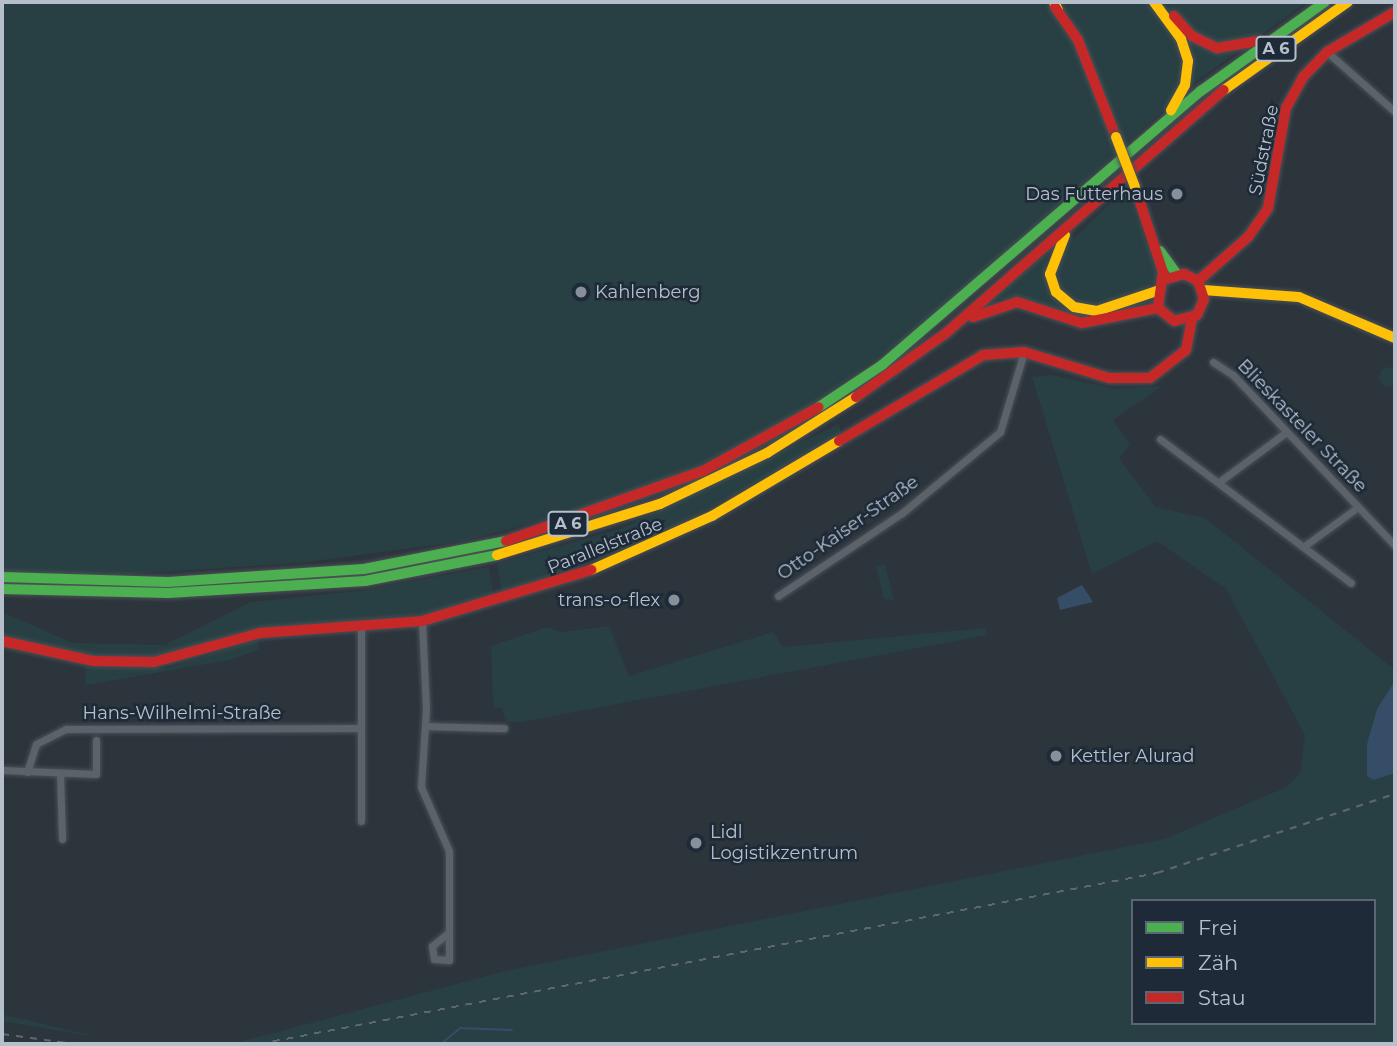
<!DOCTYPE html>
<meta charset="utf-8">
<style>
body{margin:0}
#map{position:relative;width:1397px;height:1046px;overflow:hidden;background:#2c343c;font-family:Montserrat,sans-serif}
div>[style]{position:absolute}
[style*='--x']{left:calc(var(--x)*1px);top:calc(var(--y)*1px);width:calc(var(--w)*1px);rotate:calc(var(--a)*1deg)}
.green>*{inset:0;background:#284043}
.round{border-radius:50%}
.water>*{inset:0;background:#364d68}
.stream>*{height:2px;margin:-1px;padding:0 1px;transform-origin:1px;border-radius:1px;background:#364d68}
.roads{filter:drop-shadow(0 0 2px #4a5056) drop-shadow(0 0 2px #4a5056)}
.street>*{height:7px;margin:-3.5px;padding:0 3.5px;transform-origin:3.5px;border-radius:3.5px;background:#5c626a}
.fast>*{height:10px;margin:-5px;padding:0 5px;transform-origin:5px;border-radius:5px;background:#4caf50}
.slow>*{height:10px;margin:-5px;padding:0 5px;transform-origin:5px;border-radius:5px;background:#ffc107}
.jam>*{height:10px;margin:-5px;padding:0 5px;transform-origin:5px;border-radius:5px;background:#c62828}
.rail>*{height:2px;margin-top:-1px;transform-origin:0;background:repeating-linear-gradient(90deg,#60666e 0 7px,transparent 0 14px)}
.bridges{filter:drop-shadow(0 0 2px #4a5056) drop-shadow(0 0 2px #4a5056)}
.slow-bridge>*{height:10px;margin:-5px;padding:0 5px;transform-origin:5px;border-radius:5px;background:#ffc107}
.dots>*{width:19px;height:19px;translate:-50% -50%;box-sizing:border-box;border:4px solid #1e2a38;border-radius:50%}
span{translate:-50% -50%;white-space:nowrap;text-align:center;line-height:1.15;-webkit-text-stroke:5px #1e2a38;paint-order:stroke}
.shield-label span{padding:2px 5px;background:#1e2a38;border:2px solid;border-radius:5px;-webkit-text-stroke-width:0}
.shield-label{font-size:16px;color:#b6c0cd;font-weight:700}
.street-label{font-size:18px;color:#b6c0cd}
.poi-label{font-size:18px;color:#b6c0cd}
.right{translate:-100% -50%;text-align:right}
.left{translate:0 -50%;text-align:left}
.frame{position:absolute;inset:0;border:4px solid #b6c0cd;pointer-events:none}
.legend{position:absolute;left:1131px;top:899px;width:245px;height:126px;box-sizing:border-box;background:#1e2a38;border:2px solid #5b6674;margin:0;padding:9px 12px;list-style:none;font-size:21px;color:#b6c0cd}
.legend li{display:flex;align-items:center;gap:14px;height:35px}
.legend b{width:35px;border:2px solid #5b6674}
</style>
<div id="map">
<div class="green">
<div style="clip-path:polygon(2px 2px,1307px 2px,1195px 82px,930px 320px,797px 415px,692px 469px,595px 506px,464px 541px,308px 562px,115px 575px,2px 573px)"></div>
<div style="clip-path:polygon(1126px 187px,1159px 279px,1128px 301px,1084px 307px,1063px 294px,1056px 270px,1068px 244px)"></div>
<div style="clip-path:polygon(1048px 252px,1046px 271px,1070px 310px,1091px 315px,1081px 320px,1025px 299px,992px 299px)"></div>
<div class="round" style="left:1379px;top:367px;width:20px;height:20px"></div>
<div style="clip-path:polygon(evenodd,1052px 375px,1116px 389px,1163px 386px,1113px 420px,1130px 445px,1119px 458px,1156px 507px,1205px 518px,1395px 670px,1395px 1044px,232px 1044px,501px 972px,1164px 839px,1287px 787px,1300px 773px,1305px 735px,1226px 589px,1157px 541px,1092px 574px,1032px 377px,1052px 375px,1133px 901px,1374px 901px,1374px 1023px,1133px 1023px,1133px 901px)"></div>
<div style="clip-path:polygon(839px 424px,841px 435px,656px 538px,502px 593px,497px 564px,620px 529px)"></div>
<div style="clip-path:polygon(885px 564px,894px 600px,884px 599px,876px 566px)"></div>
<div style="clip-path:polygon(489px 567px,494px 596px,422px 614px,251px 630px,150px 658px,100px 658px,2px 635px,2px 612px,73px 643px,165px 645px,251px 602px,359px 591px)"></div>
<div style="clip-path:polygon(609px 626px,629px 676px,773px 632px,783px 647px,985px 628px,988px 635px,521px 722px,506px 722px,502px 708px,493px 707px,491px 646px,547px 627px,562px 632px)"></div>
<div style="clip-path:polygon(258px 640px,259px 649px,230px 660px,86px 685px,85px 667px,168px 668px)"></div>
<div style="clip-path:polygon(2px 1014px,102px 1038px,2px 1021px)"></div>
</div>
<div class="water">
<div style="clip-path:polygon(1082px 585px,1093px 602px,1060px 610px,1057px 598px)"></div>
<div style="clip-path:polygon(1395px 681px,1395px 773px,1373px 780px,1367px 776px,1367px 744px,1377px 709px)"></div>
</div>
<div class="stream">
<div style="--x:441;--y:1044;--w:25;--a:-40"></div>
<div style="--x:460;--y:1028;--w:52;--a:2.2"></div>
</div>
<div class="roads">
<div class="street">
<div style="--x:1327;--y:52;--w:91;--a:41.4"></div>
<div style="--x:1213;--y:362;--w:24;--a:33"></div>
<div style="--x:1233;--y:375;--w:236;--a:46.5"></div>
<div style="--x:1160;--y:439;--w:239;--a:37"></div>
<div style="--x:1219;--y:482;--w:82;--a:-36.6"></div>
<div style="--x:1303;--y:547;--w:68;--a:-36"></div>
<div style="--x:778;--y:596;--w:149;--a:-33.8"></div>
<div style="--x:902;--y:513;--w:127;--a:-39.6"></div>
<div style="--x:1000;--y:432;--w:84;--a:-73.3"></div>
<div style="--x:422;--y:621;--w:88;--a:87.4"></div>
<div style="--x:426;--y:709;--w:78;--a:93.7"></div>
<div style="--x:421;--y:787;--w:70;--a:66.4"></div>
<div style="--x:449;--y:851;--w:109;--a:90"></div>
<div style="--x:449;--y:960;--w:15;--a:-176"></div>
<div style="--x:434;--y:959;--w:13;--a:-99"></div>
<div style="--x:432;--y:946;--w:21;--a:-39"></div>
<div style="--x:361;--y:625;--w:196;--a:90"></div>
<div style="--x:425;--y:726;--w:79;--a:1.5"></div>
<div style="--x:2;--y:770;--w:94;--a:2.4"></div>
<div style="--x:96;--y:774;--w:34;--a:-90"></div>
<div style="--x:27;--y:772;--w:29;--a:-72"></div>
<div style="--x:36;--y:744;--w:34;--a:-27"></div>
<div style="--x:66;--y:729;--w:295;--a:-0.2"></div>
<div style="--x:60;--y:774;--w:65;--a:88.2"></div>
</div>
<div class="fast">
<div style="--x:1160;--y:251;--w:29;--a:54"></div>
<div style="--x:819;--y:407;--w:76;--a:-33.7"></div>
<div style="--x:882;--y:365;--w:421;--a:-40.7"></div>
<div style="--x:1201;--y:91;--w:153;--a:-35.7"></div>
<div style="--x:2;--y:577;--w:166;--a:1.7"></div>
<div style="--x:168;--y:582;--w:196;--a:-3.8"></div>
<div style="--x:364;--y:569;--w:145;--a:-11.2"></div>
<div style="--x:2;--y:589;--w:166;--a:1.4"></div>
<div style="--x:168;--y:593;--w:197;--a:-3.5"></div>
<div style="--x:365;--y:581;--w:135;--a:-11.1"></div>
</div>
<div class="slow">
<div style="--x:1054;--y:2;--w:9;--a:63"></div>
<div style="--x:1154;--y:2;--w:46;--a:53.9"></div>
<div style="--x:1181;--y:39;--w:23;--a:72"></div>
<div style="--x:1188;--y:61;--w:24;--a:97"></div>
<div style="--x:1185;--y:85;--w:29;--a:119"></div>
<div style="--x:1224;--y:90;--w:152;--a:-35.4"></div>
<div style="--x:1065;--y:235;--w:42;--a:111"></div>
<div style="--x:1050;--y:274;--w:19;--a:72"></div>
<div style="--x:1056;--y:292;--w:23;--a:40"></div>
<div style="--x:1074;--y:307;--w:23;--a:10"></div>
<div style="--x:1097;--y:311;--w:63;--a:-18.4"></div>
<div style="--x:1203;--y:290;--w:96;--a:4.2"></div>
<div style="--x:1299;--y:297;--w:104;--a:23.1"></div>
<div style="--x:497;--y:555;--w:171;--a:-17.4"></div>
<div style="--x:660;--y:504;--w:119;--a:-25.5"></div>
<div style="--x:767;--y:453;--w:105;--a:-32.2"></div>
<div style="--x:591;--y:570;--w:133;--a:-24.1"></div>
<div style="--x:712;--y:516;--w:147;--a:-30.6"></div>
</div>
<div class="jam">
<div style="--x:1055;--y:7;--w:40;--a:55.1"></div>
<div style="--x:1078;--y:40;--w:104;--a:68.6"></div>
<div style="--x:1174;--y:16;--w:27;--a:48"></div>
<div style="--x:1192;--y:36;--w:28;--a:26"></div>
<div style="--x:1217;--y:48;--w:42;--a:-9.7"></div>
<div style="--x:1135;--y:187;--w:89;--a:71.8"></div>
<div style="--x:1163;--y:272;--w:36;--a:98"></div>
<div style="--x:1158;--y:308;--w:21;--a:39"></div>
<div style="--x:1174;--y:321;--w:24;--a:-15"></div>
<div style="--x:1197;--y:315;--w:17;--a:-66"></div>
<div style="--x:1204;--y:299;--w:19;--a:-108"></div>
<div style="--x:1198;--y:281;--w:16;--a:-153"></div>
<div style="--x:1184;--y:274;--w:22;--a:164"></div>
<div style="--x:1198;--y:281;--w:67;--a:-41.3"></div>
<div style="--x:1248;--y:237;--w:35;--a:-55"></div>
<div style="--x:1268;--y:208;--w:102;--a:-79.8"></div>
<div style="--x:1286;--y:108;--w:37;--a:-61"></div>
<div style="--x:1304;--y:76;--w:33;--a:-46"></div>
<div style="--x:1327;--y:52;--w:79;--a:-30.5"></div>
<div style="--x:973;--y:317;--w:46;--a:-18.8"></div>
<div style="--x:1017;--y:302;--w:68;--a:17.9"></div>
<div style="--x:1082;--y:323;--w:77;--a:-11.2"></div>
<div style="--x:856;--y:397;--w:110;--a:-35.4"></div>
<div style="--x:946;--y:333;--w:369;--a:-41.2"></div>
<div style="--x:839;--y:441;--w:168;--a:-30.8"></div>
<div style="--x:983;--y:355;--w:41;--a:-4.2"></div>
<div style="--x:1024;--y:352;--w:89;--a:17"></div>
<div style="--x:1109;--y:378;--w:41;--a:0"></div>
<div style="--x:1150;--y:378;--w:46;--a:-37.9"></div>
<div style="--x:1186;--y:350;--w:33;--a:-79"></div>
<div style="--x:506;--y:541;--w:209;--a:-19.6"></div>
<div style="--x:703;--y:471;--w:132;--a:-28.9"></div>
<div style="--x:2;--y:641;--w:94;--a:12.3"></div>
<div style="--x:94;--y:661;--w:60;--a:1"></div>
<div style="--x:154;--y:662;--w:110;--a:-15.3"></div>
<div style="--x:260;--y:633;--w:162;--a:-4.2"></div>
<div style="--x:422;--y:621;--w:177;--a:-16.8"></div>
</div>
</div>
<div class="rail">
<div style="--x:2;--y:1034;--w:73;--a:7.9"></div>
<div style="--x:259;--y:1044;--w:914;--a:-10.78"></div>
<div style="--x:1157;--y:873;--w:251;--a:-18.4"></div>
</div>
<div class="bridges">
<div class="slow-bridge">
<div style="--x:1116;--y:137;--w:53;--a:69.2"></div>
</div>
</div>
<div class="dots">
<div style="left:1177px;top:194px;background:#868f9a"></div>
<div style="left:581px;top:292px;background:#868f9a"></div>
<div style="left:674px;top:600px;background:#868f9a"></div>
<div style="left:1056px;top:756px;background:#868f9a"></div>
<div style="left:696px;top:843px;background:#868f9a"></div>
</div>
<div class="shield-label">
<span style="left:1276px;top:49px">A 6</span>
<span style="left:568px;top:524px">A 6</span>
</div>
<div class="street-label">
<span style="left:1264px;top:150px;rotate:-79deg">Südstraße</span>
<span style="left:1302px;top:426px;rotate:46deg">Blieskasteler Straße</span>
<span style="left:848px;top:528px;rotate:-35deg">Otto-Kaiser-Straße</span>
<span style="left:605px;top:546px;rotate:-22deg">Parallelstraße</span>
<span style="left:182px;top:713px">Hans-Wilhelmi-Straße</span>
</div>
<div class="poi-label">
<span class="right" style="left:1163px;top:194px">Das Futterhaus</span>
<span class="left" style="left:595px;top:292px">Kahlenberg</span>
<span class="right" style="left:660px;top:600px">trans-o-flex</span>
<span class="left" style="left:1070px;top:756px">Kettler Alurad</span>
<span class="left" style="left:710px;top:843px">Lidl<br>Logistikzentrum</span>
</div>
<div class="frame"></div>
<ul class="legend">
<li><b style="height:9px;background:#4caf50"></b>Frei</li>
<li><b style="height:9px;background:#ffc107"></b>Zäh</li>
<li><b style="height:9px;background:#c62828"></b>Stau</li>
</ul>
</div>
